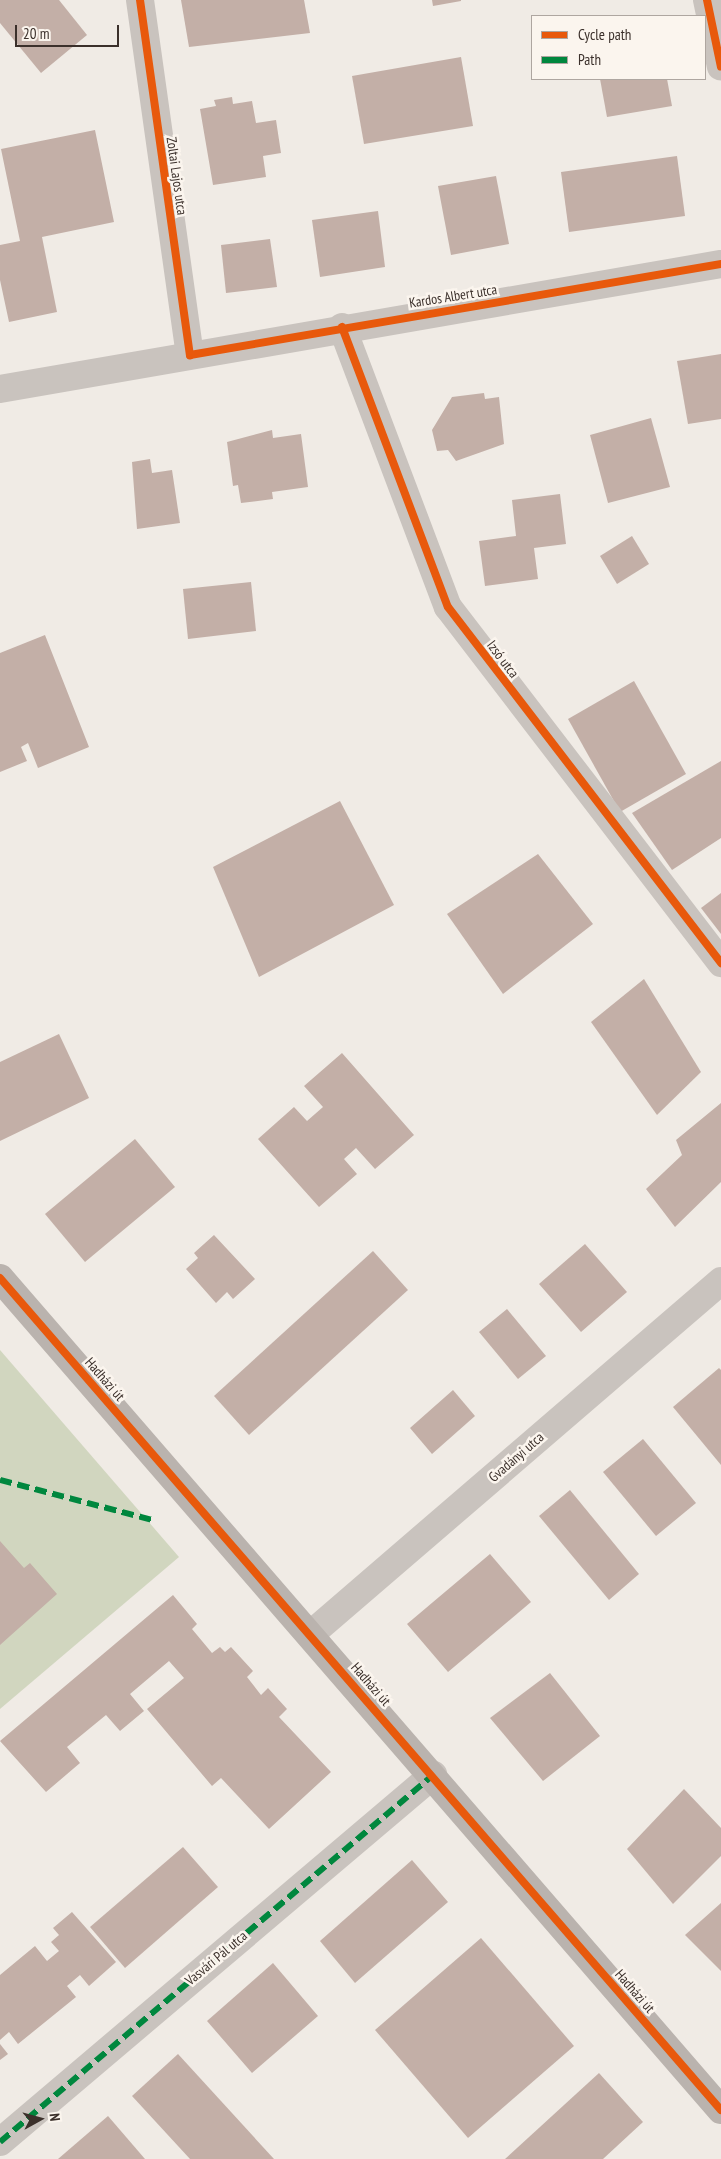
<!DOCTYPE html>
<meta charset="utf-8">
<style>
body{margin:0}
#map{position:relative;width:721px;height:2159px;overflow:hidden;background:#f0ebe5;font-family:"PT Sans Narrow",sans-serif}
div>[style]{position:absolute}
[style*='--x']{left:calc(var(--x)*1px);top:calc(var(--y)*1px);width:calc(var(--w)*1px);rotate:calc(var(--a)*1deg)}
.green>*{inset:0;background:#d1d6bf}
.building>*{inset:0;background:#c3afa7}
.street>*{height:28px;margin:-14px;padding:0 14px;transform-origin:14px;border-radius:14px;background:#c9c3be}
.secondary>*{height:28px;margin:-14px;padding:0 14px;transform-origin:14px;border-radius:14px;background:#bab3ae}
.quiet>*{height:6px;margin-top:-3px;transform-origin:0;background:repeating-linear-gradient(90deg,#00873e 0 12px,transparent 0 18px)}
.cycleway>*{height:8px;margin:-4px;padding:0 4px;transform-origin:4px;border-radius:4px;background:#e8590c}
span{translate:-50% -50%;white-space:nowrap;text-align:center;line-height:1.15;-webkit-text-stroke:5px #fbf5ee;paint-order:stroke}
.street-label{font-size:14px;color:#3b302b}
.legend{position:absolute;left:531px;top:15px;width:175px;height:65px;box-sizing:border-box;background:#fbf5ee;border:1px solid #aea6a0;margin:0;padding:6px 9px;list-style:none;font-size:15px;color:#3b302b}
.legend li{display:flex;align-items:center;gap:10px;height:25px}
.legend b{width:25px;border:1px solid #aea6a0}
.north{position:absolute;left:15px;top:2094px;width:50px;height:50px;-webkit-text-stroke:4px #fbf5ee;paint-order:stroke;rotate:83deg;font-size:14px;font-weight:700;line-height:20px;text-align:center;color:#3b302b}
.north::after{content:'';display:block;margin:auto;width:18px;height:22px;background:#3b302b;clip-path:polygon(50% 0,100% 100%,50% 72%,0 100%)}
.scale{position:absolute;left:15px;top:25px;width:104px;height:22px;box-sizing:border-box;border:2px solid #3b302b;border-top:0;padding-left:6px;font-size:15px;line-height:18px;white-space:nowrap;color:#3b302b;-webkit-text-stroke:4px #fbf5ee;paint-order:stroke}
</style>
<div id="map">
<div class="green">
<div style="clip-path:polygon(0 1350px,179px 1557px,0 1709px)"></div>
</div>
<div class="building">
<div style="clip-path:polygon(0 0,59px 0,87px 35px,41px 73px,0 23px)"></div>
<div style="clip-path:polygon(181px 0,304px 0,310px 33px,189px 47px)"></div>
<div style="clip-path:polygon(432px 0,461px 0,461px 1px,433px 6px)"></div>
<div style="clip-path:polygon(461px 57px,473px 126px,364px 144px,352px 76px)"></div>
<div style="clip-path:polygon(600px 79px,667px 79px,672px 106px,607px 117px)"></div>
<div style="clip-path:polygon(232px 97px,233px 104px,252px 101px,256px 123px,276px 120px,281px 153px,263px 156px,266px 177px,213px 185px,200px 109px,216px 106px,214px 100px)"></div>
<div style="clip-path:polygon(95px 130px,114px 222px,42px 237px,57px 312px,9px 322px,0 280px,0 245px,20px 241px,1px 149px)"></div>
<div style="clip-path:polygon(677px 156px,685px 216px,569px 232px,561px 172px)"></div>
<div style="clip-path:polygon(496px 176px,509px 244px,451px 255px,438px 186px)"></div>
<div style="clip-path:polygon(378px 211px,385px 267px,320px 277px,312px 220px)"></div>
<div style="clip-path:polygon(270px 239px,277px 287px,226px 293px,221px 245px)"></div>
<div style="clip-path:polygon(721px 354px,721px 419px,688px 424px,677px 361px)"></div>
<div style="clip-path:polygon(484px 393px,485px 399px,499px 397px,504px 444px,456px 461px,448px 450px,437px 451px,432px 430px,452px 397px)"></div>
<div style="clip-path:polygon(651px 418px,670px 487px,608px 503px,590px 435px)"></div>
<div style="clip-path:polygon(272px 430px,273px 438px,301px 434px,308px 487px,272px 492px,273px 499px,241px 503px,238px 485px,233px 486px,227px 442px)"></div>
<div style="clip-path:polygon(150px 459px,152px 473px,172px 470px,180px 523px,137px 529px,132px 462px)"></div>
<div style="clip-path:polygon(560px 494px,566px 544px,534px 548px,538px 579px,485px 586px,479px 541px,516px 536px,512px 500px)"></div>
<div style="clip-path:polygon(632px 536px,649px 564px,617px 584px,600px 556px)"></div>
<div style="clip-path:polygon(251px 582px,256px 631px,188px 639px,183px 589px)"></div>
<div style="clip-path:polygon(45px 635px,89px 747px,38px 768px,28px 743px,21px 747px,27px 761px,0 772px,0 653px)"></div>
<div style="clip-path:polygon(634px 681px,686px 774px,620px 812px,568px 719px)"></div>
<div style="clip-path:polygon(721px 761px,721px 838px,672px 870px,632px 813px)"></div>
<div style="clip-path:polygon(340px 801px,394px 905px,259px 977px,213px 867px)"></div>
<div style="clip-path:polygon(538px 854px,593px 924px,503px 994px,447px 914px)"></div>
<div style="clip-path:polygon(721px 893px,721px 934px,701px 908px)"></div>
<div style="clip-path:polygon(644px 979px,701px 1072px,657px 1115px,591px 1022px)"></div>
<div style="clip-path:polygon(59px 1034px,89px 1098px,0 1141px,0 1062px)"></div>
<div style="clip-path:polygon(342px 1053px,414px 1135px,375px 1169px,356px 1148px,344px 1159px,357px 1174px,319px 1207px,258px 1139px,294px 1107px,307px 1121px,323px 1107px,304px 1086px)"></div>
<div style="clip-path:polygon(721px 1103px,721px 1182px,675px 1227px,646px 1189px,682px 1155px,676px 1140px)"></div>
<div style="clip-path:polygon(135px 1139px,175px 1187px,85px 1262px,45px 1214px)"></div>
<div style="clip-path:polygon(214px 1235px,255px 1279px,233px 1299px,227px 1292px,216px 1303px,186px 1269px,198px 1258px,194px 1253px)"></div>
<div style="clip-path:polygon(585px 1244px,627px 1292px,581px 1332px,539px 1284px)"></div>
<div style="clip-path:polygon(373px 1251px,408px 1290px,249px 1435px,214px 1396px)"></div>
<div style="clip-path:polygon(507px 1309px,546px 1356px,518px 1379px,479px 1332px)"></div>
<div style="clip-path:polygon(719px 1368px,721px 1370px,721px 1465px,673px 1407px)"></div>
<div style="clip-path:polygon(453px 1390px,475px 1416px,432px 1454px,410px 1428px)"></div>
<div style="clip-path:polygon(643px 1439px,696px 1503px,656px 1536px,603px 1472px)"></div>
<div style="clip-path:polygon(570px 1490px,639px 1574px,609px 1600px,539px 1516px)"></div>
<div style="clip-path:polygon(0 1541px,24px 1568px,30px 1563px,57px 1594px,0 1645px)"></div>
<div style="clip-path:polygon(490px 1554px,531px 1602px,448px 1672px,407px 1624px)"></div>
<div style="clip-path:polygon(173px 1595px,197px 1624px,192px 1629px,212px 1653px,220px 1647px,225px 1652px,231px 1647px,253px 1671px,247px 1677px,261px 1695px,268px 1688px,287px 1709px,279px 1717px,331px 1772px,269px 1829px,221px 1778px,212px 1786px,147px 1709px,184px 1678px,169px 1661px,130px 1694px,144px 1711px,120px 1731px,106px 1715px,67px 1747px,80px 1763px,46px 1792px,0 1741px)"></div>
<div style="clip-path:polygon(550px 1673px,600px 1736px,543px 1781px,490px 1718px)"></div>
<div style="clip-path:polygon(684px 1789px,721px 1828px,721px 1856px,673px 1904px,627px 1849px)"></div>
<div style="clip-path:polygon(183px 1847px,218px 1887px,125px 1968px,90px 1927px)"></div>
<div style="clip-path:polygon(412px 1860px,448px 1902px,355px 1983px,320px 1941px)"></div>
<div style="clip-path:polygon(721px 1903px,721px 1971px,685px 1935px)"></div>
<div style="clip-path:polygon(72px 1912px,116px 1962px,89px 1986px,80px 1975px,67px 1986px,76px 1997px,18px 2044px,9px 2032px,0 2040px,0 1975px,35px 1946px,47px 1961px,59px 1951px,51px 1942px,59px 1935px,53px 1928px)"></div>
<div style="clip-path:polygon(481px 1938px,574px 2046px,468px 2138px,375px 2030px)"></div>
<div style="clip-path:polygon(273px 1963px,318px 2016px,252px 2073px,207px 2021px)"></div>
<div style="clip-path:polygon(0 2044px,8px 2054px,0 2060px)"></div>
<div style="clip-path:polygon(178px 2054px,274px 2159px,190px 2159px,132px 2096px)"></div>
<div style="clip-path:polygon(599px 2073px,643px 2122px,603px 2159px,505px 2159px)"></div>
<div style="clip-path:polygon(108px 2116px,145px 2159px,58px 2159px)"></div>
</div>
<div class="street">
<div style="--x:140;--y:0;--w:359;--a:82"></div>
<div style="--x:707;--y:0;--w:68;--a:78.2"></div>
<div style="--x:342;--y:327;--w:299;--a:69.3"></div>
<div style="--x:448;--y:607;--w:449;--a:52.5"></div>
<div style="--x:0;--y:389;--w:732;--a:-9.84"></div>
<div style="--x:311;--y:1634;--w:541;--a:-40.73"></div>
<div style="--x:0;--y:2142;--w:568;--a:-40.28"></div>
</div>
<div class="secondary">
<div style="--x:0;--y:1278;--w:1101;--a:49.09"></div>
</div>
<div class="quiet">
<div style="--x:0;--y:1480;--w:158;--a:14.7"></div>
<div style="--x:0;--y:2142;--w:568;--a:-40.28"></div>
</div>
<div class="cycleway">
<div style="--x:140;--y:0;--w:359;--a:82"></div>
<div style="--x:190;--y:355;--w:539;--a:-9.72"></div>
<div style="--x:707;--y:0;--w:68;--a:78.2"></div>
<div style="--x:342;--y:327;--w:299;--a:69.3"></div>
<div style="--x:448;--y:607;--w:449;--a:52.5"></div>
<div style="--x:0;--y:1278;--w:1101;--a:49.09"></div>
</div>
<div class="street-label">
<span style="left:177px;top:176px;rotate:82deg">Zoltai Lajos utca</span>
<span style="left:453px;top:296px;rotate:-9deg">Kardos Albert utca</span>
<span style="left:503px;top:659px;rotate:53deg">Izsó utca</span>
<span style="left:105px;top:1379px;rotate:49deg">Hadházi út</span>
<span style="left:516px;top:1457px;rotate:-41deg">Gvadányi utca</span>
<span style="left:371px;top:1684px;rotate:49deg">Hadházi út</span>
<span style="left:216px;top:1958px;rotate:-40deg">Vasvári Pál utca</span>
<span style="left:635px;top:1991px;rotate:49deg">Hadházi út</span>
</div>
<ul class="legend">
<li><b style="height:6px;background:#e8590c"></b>Cycle path</li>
<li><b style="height:6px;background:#00873e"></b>Path</li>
</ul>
<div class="north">N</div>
<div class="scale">20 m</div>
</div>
